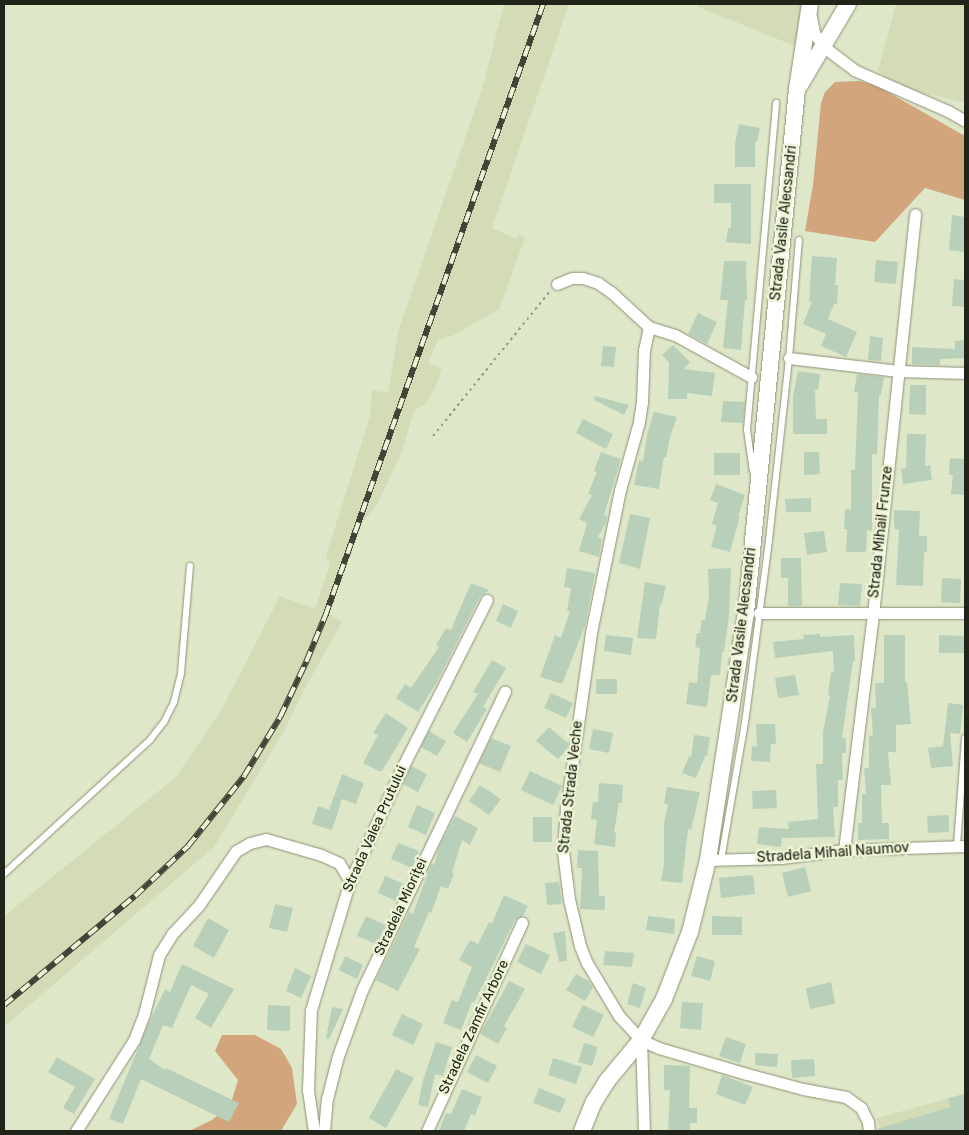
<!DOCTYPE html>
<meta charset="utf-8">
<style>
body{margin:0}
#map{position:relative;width:969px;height:1135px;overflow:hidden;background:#dfe7c9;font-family:Rubik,sans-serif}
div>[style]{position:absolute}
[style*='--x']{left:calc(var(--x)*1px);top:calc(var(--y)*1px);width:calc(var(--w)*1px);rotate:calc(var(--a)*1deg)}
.built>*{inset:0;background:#d3dcb7}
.green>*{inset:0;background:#d2a57d}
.building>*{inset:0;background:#b8d0b9}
.path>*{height:2px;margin-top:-1px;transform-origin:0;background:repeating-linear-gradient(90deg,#949a84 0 2.5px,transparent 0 6.5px)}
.roads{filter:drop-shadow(0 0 1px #8a9175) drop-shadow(0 0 1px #8a9175)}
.service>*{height:5.5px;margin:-2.75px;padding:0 2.75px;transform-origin:2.75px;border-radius:2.75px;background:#fff}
.minor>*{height:11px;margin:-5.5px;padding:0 5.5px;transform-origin:5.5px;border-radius:5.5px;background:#fff}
.secondary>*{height:16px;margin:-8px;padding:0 8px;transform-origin:8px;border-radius:8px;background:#fff}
.rail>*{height:5.5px;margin-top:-2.75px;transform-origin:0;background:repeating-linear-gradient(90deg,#ecf4d5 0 11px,#414537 0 22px);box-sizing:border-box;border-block:1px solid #414537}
span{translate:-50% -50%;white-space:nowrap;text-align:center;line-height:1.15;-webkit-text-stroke:5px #ecf4d5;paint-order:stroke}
.street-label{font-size:14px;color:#212419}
.frame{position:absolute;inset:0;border:5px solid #212419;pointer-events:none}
</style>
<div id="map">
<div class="built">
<div style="clip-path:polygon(504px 4px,569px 4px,492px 228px,517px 239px,518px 235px,525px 238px,499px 309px,454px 335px,438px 340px,428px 363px,442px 369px,435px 388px,425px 404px,414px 411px,402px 452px,378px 503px,364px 520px,329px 614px,342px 622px,306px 686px,284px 731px,214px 847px,4px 1027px,4px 916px,176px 777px,222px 709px,280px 596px,315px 609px,330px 564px,326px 556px,370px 416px,372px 390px,388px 393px,398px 332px,483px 86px)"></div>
<div style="clip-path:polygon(699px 4px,803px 4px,795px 46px,698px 7px)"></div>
<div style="clip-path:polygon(896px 4px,965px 4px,965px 103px,904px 88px,878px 71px)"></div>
<div style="clip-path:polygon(965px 1094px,965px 1131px,881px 1131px,877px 1118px)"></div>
</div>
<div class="green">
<div style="clip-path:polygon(859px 81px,877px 86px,965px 136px,965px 200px,925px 188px,875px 242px,805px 231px,813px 185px,821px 103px,825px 92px,835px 82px)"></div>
<div style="clip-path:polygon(222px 1035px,255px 1035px,281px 1049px,292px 1068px,297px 1104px,281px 1131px,189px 1131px,212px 1120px,230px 1106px,238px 1080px,215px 1051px)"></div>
</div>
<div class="building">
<div style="clip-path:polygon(739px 124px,760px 128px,757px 142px,755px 141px,755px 167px,735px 167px,735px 144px)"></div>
<div style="clip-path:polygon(714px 184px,751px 184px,751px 244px,726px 242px,728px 228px,731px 228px,731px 203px,714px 203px)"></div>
<div style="clip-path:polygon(952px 215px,965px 217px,965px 252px,949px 250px)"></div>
<div style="clip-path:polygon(812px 256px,837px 258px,835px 285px,838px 285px,837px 304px,834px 304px,828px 319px,857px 332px,846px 357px,821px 346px,826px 334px,803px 324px,812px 302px,809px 302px)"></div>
<div style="clip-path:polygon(876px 260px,898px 262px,896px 284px,874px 282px)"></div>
<div style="clip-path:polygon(724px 261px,746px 261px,747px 300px,745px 300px,741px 350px,723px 348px,728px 300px,720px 300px)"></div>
<div style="clip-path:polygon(954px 279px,965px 280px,965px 307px,952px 306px)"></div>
<div style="clip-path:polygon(698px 313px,717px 322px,707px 344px,688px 334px)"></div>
<div style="clip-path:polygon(870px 336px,883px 338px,881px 361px,868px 360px)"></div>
<div style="clip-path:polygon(965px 340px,965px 358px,940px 359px,940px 365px,912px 364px,912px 347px,955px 349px,955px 341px)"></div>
<div style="clip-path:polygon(673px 345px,690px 362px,684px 369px,715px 373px,712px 396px,687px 393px,687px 399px,668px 399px,669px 362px,662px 355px)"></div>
<div style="clip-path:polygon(603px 346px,616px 347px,614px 367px,601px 366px)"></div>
<div style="clip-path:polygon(798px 371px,820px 374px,818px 390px,815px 390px,816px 419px,827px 419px,827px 434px,793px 434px,793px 396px)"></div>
<div style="clip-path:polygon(857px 374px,884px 377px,881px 395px,879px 395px,877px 454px,872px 454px,872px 531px,867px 530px,866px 552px,846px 552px,847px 529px,844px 529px,845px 509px,851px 510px,851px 470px,855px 470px,858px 392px,854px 392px)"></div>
<div style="clip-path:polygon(910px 385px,926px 385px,926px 415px,909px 414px)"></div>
<div style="clip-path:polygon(595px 396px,629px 405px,624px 415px,594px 400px)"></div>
<div style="clip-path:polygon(723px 401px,745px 402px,743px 423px,721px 422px)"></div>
<div style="clip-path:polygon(654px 412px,677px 417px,670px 437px,666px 458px,664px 457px,659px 489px,634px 485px,639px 460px,643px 461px,647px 435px)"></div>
<div style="clip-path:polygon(583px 419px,613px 434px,606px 449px,576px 433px)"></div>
<div style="clip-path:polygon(907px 434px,926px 434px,925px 466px,930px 465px,932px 480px,903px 484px,901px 469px,906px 468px)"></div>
<div style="clip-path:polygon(601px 452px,621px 459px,604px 515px,607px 516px,606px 523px,598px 537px,602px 539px,599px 557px,579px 551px,587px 523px,579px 519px,592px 495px,588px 494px,597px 472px,594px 471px)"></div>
<div style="clip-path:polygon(804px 452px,819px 452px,820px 474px,804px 475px)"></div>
<div style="clip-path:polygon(714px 453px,740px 453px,740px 475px,714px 475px)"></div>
<div style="clip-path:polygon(950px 458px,965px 459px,965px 495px,951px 494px,953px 475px,949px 475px)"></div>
<div style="clip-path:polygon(716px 484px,745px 495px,738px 516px,740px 516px,730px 552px,711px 547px,717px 526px,712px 524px,718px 503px,710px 500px)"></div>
<div style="clip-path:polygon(811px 498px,811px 512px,786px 512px,785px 499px)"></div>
<div style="clip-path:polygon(894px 510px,920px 511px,919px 536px,927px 536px,927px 552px,924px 552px,923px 586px,896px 585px,899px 530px,894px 529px)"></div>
<div style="clip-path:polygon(630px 514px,650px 518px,640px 569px,619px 563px)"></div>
<div style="clip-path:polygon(824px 531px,827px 552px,807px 555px,804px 533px)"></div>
<div style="clip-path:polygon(781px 558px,801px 558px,802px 606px,788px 606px,788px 578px,781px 578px)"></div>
<div style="clip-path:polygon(567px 568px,595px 573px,585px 626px,562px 684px,540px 677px,555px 635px,561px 638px,570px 611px,567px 610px,571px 588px,564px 587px)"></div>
<div style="clip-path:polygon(731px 568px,729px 616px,724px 652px,722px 652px,720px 675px,711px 675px,707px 707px,686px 704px,689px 682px,697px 683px,700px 648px,695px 647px,697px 633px,700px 633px,702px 620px,705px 620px,709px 596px,708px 569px)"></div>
<div style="clip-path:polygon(942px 578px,961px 579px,960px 603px,941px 602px)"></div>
<div style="clip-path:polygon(645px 582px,666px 586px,662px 604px,660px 604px,656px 639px,637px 638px)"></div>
<div style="clip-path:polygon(471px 583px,489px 590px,480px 597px,437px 682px,418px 712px,396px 698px,405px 684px,411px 688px,439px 647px,436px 645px,446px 628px,451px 630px)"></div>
<div style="clip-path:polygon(840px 583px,862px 584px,860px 606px,838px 605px)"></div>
<div style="clip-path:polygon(503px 604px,518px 611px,511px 628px,496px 621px)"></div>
<div style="clip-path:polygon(820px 634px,820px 637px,854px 635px,855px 661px,853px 661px,842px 738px,846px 738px,846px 753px,842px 753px,843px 780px,838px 780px,838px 807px,833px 807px,835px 837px,782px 838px,781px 847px,757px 844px,759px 827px,789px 829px,788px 822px,818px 819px,816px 764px,823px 764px,823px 732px,830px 696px,828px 695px,831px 672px,834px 672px,833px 651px,775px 658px,773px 642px,804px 639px,803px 635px)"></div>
<div style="clip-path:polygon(606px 635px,633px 638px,631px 655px,604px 651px)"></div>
<div style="clip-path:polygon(884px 635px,905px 635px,905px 682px,907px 682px,911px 724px,896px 725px,896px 752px,888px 752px,891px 785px,881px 785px,882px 823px,889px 823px,889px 839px,858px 840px,858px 823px,862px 823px,862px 794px,866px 794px,864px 768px,869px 768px,869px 736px,873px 736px,871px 708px,876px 708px,875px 683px,884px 683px)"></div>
<div style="clip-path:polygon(939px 635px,964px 636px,964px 653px,939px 653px)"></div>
<div style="clip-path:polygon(492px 660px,506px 668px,483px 707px,487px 709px,467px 742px,453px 733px,478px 694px,473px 692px)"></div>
<div style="clip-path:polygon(795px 675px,799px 695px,778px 698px,775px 678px)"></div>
<div style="clip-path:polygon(596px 679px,617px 679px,617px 694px,596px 694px)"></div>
<div style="clip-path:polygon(551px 693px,573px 703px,566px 718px,544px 708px)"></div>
<div style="clip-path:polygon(948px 703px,963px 705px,960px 734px,950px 733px,953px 766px,931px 768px,928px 748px,943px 746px)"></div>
<div style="clip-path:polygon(386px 713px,408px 728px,382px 771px,379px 771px,363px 763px,378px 735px,373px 733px)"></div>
<div style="clip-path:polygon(756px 724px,775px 724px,776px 744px,771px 744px,770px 762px,751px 761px,752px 746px,757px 747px)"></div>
<div style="clip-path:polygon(549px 727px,568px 743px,567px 749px,558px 759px,536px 741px)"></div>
<div style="clip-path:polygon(593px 729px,613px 733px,609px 753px,589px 749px)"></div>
<div style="clip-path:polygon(429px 731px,446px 741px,437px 756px,421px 747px)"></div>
<div style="clip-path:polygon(694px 735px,710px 737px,707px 756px,705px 756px,696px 778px,682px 773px,689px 756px,691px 757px)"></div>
<div style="clip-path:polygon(491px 738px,511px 746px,500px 772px,479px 763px)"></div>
<div style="clip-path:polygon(411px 766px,427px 774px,418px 792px,403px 784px)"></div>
<div style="clip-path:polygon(530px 771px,562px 786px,553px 805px,521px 790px)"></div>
<div style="clip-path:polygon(342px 774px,364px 783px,356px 804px,342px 799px,332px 830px,312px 824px,318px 806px,329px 810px)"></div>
<div style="clip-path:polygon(599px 783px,623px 785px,622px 803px,619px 803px,614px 832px,616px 832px,615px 847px,594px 844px,597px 820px,591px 819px,593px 802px,598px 802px)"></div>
<div style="clip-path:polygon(480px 785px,501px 799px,489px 815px,469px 801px)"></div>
<div style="clip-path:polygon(667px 787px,700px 792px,691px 830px,688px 829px,682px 883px,661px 881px,664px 864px,664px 824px,668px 804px,664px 804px)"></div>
<div style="clip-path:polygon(776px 790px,777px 808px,753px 809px,752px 791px)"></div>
<div style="clip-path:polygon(417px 805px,435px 813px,426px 835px,408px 827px)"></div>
<div style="clip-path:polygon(949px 815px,949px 832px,928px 833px,927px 816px)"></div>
<div style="clip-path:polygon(455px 816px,478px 828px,470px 845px,462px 840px,452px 873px,454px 874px,448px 889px,441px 886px,431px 913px,429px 912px,414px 947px,420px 949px,398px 991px,376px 980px,409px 912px,413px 914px,431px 864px,434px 865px,440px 845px)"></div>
<div style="clip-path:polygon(533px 817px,552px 817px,552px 842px,533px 842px)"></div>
<div style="clip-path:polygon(398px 843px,419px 851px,412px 868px,391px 859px)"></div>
<div style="clip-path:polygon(578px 850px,598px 851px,599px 896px,605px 896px,605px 910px,580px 909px,582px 868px,577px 868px)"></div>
<div style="clip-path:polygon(805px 867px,811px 891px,788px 897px,782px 873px)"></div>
<div style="clip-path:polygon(753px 875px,755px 894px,721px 898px,719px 878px)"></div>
<div style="clip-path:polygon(385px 876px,404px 884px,396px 901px,378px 893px)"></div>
<div style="clip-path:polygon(559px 882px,562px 904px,547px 905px,545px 883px)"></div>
<div style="clip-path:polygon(504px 895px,528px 906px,523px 916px,515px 920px,474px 1003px,472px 1002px,461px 1030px,443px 1023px,452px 1000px,458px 1002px,472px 967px,459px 960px,470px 940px,478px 944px,489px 922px,492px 923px)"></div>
<div style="clip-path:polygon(275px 904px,293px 908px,287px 932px,269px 928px)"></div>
<div style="clip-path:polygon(366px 916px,385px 925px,376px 944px,357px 936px)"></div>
<div style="clip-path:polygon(648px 916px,675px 919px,674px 934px,646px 930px)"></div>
<div style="clip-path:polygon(712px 916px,742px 917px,742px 935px,712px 935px)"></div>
<div style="clip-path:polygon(208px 918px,229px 930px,214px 958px,193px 946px)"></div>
<div style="clip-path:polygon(565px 931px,567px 961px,559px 962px,553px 933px)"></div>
<div style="clip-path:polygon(526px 944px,550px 955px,541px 974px,517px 962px)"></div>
<div style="clip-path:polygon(605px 951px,634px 953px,632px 967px,603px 965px)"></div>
<div style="clip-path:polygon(345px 956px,363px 965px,357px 979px,339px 970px)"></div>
<div style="clip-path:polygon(697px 956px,715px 961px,710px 981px,691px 976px)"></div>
<div style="clip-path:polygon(182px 964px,234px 989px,211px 1028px,195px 1018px,209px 994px,191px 985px,172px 1028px,163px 1025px,149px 1059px,165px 1070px,166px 1068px,239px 1103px,229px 1122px,141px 1079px,123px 1124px,109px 1119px,147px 1027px,165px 989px,170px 992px)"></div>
<div style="clip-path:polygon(295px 968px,311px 976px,301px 998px,286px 991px)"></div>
<div style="clip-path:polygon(576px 974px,589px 981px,593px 987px,585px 1001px,566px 990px)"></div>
<div style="clip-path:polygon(509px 981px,525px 989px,504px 1026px,507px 1028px,498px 1044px,480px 1034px)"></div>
<div style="clip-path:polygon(831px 982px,835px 1004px,810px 1009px,806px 988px)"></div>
<div style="clip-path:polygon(633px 983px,646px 988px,640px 1008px,627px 1004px)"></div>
<div style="clip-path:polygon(682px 1002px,703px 1003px,701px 1030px,680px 1028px)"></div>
<div style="clip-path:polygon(268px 1005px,290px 1006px,290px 1031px,267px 1030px)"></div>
<div style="clip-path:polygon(583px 1005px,604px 1015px,593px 1037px,572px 1027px)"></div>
<div style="clip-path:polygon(332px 1007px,343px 1009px,329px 1039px,326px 1038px)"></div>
<div style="clip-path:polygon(402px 1014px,423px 1024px,413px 1045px,392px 1035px)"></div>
<div style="clip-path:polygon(726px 1037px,746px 1044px,740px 1063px,719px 1056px)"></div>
<div style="clip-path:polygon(436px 1042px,452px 1047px,443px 1076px,435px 1074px,428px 1107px,418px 1105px,423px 1080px)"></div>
<div style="clip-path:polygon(584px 1043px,598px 1047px,592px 1066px,578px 1062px)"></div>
<div style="clip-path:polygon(755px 1053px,778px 1054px,777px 1067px,755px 1065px)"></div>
<div style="clip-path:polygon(476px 1055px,497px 1066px,488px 1083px,467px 1072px)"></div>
<div style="clip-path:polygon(57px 1057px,95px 1079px,74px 1114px,63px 1108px,75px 1087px,48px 1072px)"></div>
<div style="clip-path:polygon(553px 1058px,582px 1067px,576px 1084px,548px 1075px)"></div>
<div style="clip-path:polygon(814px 1059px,815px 1076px,792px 1078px,791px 1060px)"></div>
<div style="clip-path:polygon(664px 1065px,690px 1066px,689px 1108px,697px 1108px,697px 1123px,690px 1123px,690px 1131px,668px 1131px,670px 1090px,664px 1090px)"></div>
<div style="clip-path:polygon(396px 1069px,414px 1078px,386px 1128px,369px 1118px)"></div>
<div style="clip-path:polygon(722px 1075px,753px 1087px,745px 1105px,716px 1094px)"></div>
<div style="clip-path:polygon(539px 1088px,566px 1099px,560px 1113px,533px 1103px)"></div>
<div style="clip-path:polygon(462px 1089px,482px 1097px,475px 1115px,471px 1114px,464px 1131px,439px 1131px,446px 1113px,451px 1114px)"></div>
<div style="clip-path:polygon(965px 1094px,965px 1131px,878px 1131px,877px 1129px,950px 1107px,948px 1098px)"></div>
</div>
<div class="path">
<div style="--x:433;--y:436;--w:185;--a:-51.1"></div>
</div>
<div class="roads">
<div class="service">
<div style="--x:753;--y:472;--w:42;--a:-98.1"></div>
<div style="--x:747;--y:430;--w:328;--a:-84.9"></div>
<div style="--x:957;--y:845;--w:107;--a:-85.7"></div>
<div style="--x:721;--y:860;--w:139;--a:-80.1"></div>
<div style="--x:745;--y:723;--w:185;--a:-82.5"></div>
<div style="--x:769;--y:540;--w:183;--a:-83.7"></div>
<div style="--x:789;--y:358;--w:118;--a:-85.2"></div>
<div style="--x:4;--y:874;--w:198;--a:-42.5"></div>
<div style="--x:150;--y:740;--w:23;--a:-52"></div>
<div style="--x:164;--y:722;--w:22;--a:-63"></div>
<div style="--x:174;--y:702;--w:30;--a:-76"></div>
<div style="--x:181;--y:673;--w:107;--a:-85.2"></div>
</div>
<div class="minor">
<div style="--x:811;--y:17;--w:16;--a:79"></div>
<div style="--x:814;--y:33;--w:17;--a:54"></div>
<div style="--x:824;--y:47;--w:38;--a:37"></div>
<div style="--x:854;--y:70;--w:103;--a:23.6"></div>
<div style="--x:948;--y:111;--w:20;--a:30"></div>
<div style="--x:557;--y:284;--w:16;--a:-22"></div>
<div style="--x:572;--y:278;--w:11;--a:0"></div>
<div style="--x:583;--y:278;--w:16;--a:18"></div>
<div style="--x:598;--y:283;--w:16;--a:35"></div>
<div style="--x:611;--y:292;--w:52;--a:42.6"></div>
<div style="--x:649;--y:327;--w:27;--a:17"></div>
<div style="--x:675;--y:335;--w:87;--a:28.9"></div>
<div style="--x:649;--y:327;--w:24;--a:102"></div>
<div style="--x:644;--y:350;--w:52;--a:92.2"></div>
<div style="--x:642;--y:402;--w:20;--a:99"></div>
<div style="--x:639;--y:422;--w:71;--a:105.6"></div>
<div style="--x:620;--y:490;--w:146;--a:101.5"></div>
<div style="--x:591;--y:633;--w:177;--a:98.1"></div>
<div style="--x:566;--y:808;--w:43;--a:94"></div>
<div style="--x:563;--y:851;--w:48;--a:82.9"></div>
<div style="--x:569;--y:899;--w:48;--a:76.8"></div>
<div style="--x:580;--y:946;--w:18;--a:68"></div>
<div style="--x:587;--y:963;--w:62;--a:58.9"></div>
<div style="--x:619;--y:1016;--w:33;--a:47"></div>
<div style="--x:641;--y:1040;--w:20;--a:24"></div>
<div style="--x:659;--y:1048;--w:92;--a:16.5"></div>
<div style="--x:747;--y:1074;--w:58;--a:15"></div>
<div style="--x:803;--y:1089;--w:44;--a:10.5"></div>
<div style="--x:846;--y:1097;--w:19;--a:36"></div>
<div style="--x:861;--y:1108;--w:16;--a:63"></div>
<div style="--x:868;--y:1122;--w:9;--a:84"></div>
<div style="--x:789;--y:358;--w:110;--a:6.8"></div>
<div style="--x:898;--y:371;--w:67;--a:1.7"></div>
<div style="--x:759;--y:613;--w:206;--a:0"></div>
<div style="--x:844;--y:850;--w:237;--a:-83"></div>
<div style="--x:873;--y:615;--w:403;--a:-84"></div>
<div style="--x:708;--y:860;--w:73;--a:-1.6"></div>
<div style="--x:781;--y:858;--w:64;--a:-7.2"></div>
<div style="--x:844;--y:850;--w:121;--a:-1.9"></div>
<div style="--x:641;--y:1040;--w:91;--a:88.1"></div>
<div style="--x:76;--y:1131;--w:108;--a:-57.5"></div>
<div style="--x:134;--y:1040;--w:28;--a:-69"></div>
<div style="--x:144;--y:1014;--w:61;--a:-75.7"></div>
<div style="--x:159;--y:955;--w:25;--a:-58"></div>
<div style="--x:172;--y:934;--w:40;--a:-47"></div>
<div style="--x:199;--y:905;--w:65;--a:-55.6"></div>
<div style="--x:236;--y:851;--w:16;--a:-30"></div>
<div style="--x:250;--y:843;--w:16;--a:-14"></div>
<div style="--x:266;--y:839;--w:57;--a:16.2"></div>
<div style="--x:321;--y:855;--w:20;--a:24"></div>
<div style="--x:339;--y:863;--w:21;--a:59"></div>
<div style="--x:314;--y:1131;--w:41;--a:-98.3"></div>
<div style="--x:308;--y:1090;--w:80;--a:-87.9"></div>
<div style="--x:311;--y:1010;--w:135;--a:-73.2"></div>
<div style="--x:350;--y:881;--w:127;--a:-65.3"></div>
<div style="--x:403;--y:766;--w:186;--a:-63.2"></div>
<div style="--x:324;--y:1131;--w:32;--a:-85"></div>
<div style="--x:327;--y:1099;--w:44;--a:-75.7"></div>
<div style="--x:338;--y:1056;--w:70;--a:-70"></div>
<div style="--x:362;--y:990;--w:331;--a:-64.4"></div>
<div style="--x:427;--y:1131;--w:229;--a:-65.5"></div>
</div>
<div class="secondary">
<div style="--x:800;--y:85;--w:94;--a:-59.3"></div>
<div style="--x:582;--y:1131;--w:31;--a:-68"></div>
<div style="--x:594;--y:1102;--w:25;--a:-58"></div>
<div style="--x:607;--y:1081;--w:53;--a:-50.3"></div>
<div style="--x:641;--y:1040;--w:47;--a:-60.7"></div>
<div style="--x:664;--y:999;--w:72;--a:-68.8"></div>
<div style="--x:690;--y:932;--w:74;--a:-76"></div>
<div style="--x:708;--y:860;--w:250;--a:-81.3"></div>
<div style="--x:746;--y:613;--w:526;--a:-84.44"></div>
<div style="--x:797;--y:89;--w:86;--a:-81.3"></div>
</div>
</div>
<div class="rail">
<div style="--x:4;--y:1005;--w:170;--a:-39.8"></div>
<div style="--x:135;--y:896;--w:73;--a:-43.3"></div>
<div style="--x:188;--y:846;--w:90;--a:-51.3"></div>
<div style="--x:244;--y:776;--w:69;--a:-58.6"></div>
<div style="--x:280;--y:717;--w:61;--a:-64.7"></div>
<div style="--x:306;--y:662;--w:50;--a:-67.6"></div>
<div style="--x:325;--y:616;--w:650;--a:-70.39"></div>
</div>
<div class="street-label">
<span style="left:784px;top:223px;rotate:-84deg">Strada Vasile Alecsandri</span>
<span style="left:881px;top:532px;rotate:-84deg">Strada Mihail Frunze</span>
<span style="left:742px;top:625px;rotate:-83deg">Strada Vasile Alecsandri</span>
<span style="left:571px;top:787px;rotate:-84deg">Strada Strada Veche</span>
<span style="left:375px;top:829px;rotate:-66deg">Strada Valea Prutului</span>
<span style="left:833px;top:853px;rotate:-4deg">Stradela Mihail Naumov</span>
<span style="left:401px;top:907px;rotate:-65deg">Stradela Mioriței</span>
<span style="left:474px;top:1027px;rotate:-65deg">Stradela Zamfir Arbore</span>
</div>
<div class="frame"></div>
</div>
